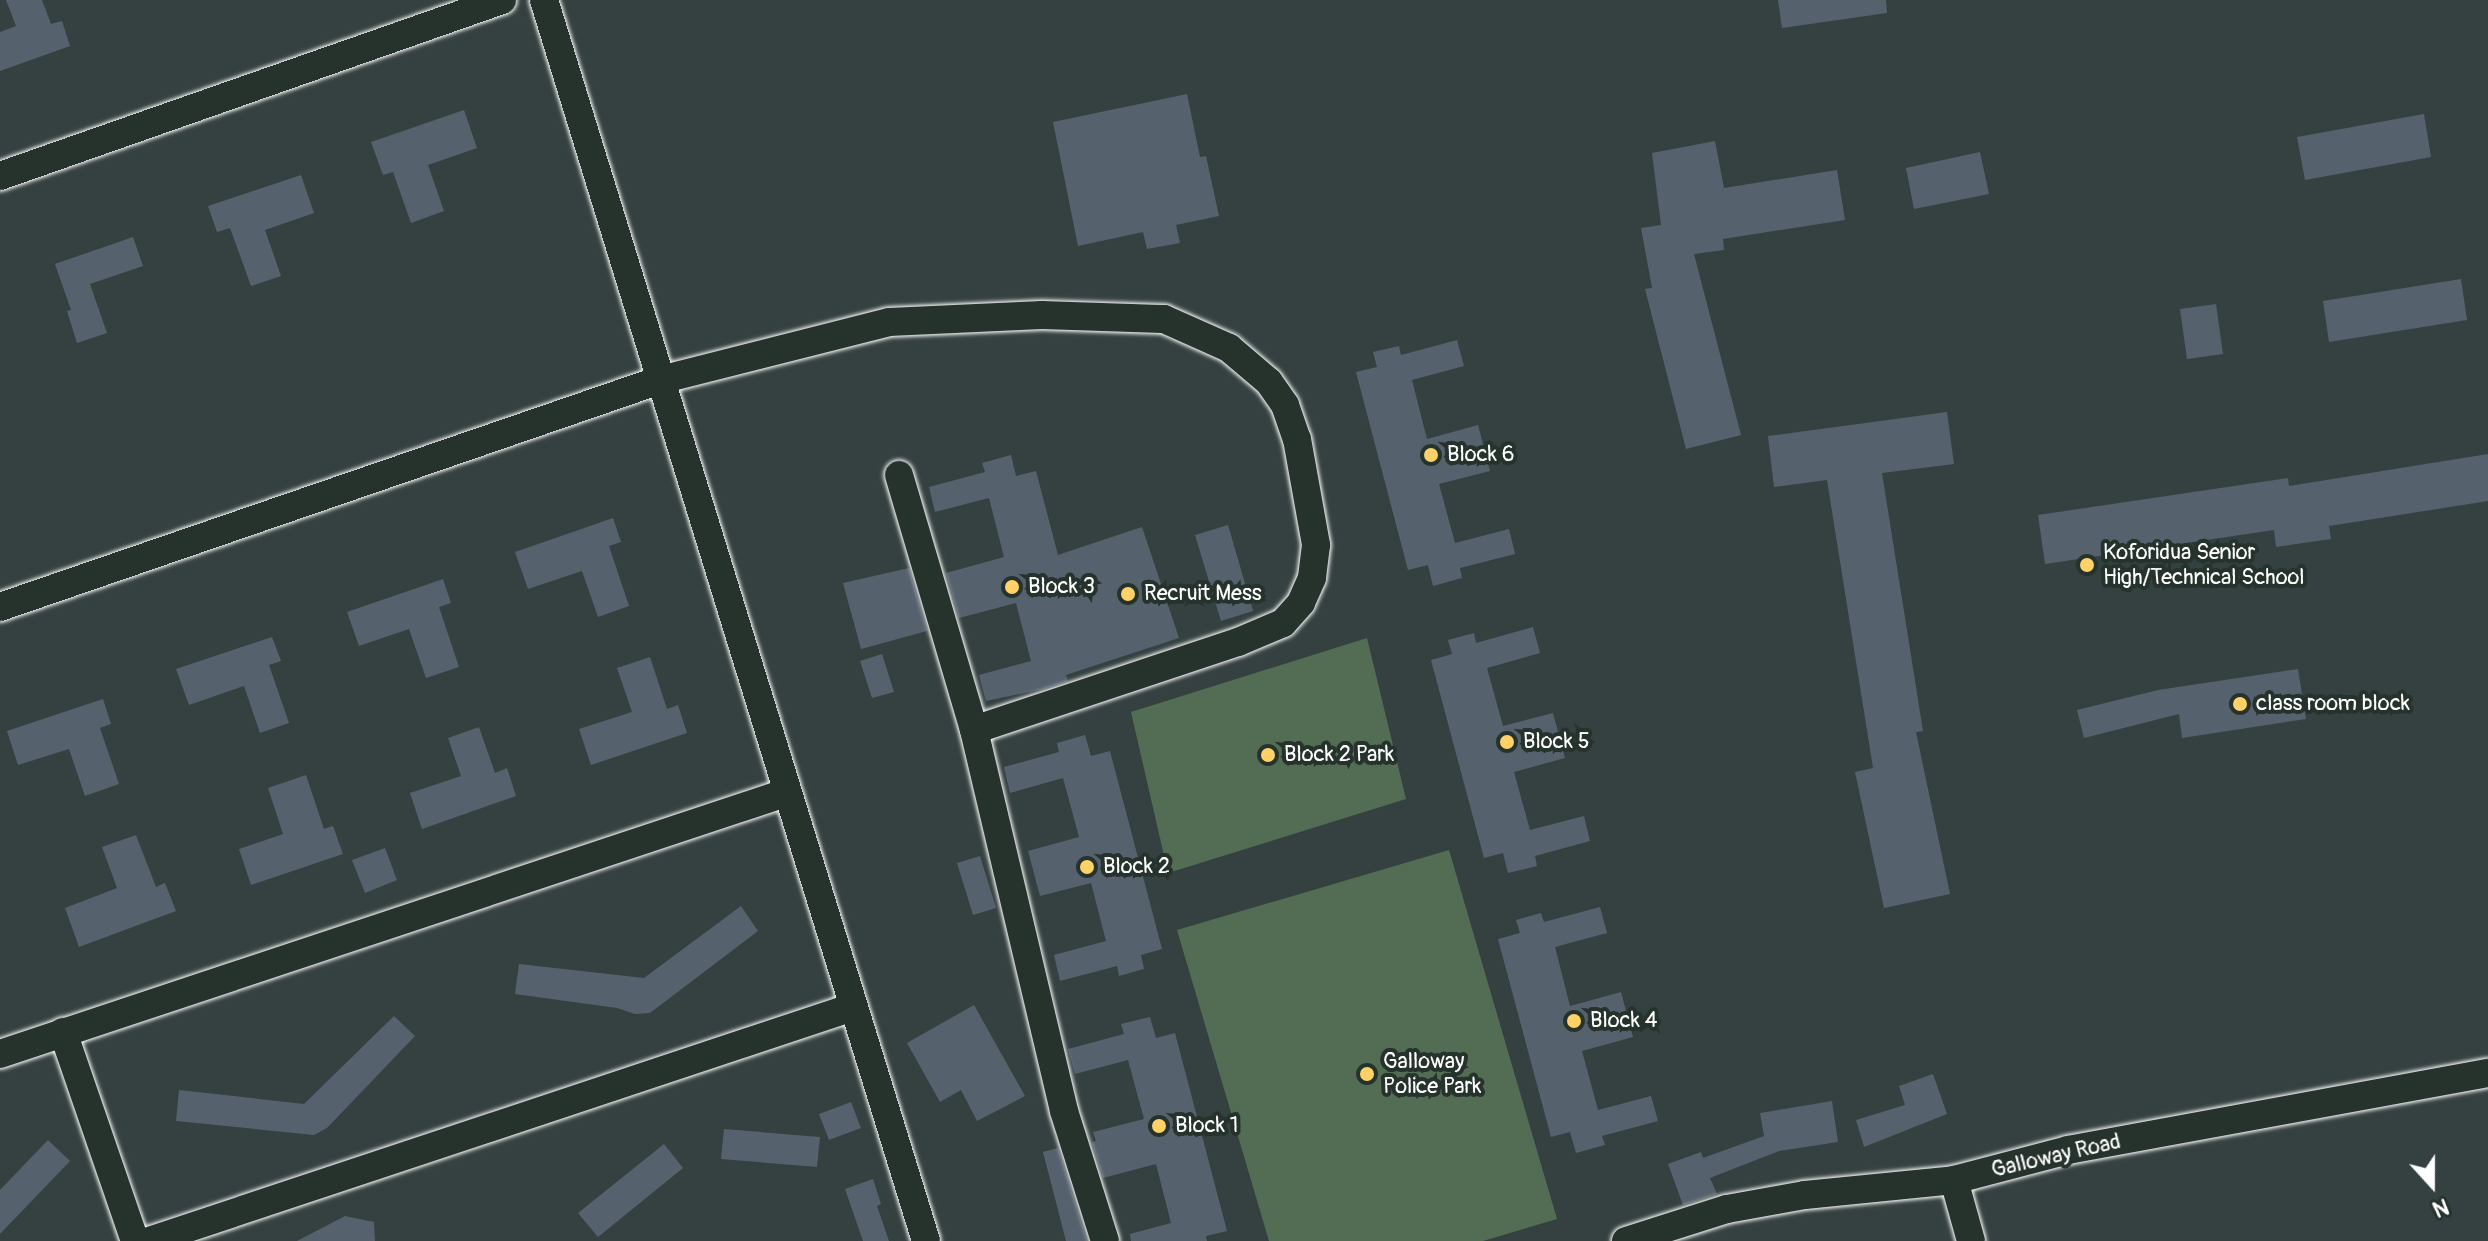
<!DOCTYPE html>
<style>
body{margin:0}
#map{position:relative;width:2488px;height:1241px;overflow:hidden;background:#344140;font-family:Pangolin,sans-serif}
div>[style]{position:absolute}
[style*='--x']{left:calc(var(--x)*1px);top:calc(var(--y)*1px);width:calc(var(--w)*1px);rotate:calc(var(--a)*1deg)}
.green>*{inset:0;background:#536d54}
.building>*{inset:0;background:#56616e}
.roads{filter:drop-shadow(0 0 2px #fff) drop-shadow(0 0 2px #fff)}
.minor>*{height:28px;margin:-14px;padding:0 14px;transform-origin:14px;border-radius:14px;background:#26332d}
.dots>*{width:22px;height:22px;translate:-50% -50%;box-sizing:border-box;border:4px solid #26332d;border-radius:50%}
span{translate:-50% -50%;white-space:nowrap;text-align:center;line-height:1.15;-webkit-text-stroke:8px #26332d;paint-order:stroke}
.poi-label{font-size:22px;color:#fff}
.left{translate:0 -50%;text-align:left}
.street-label{font-size:22px;color:#fff}
.north{position:absolute;left:2392px;top:1145px;width:80px;height:80px;-webkit-text-stroke:6px #26332d;paint-order:stroke;rotate:159deg;font-size:22px;font-weight:700;line-height:32px;text-align:center;color:#fff}
.north::after{content:'';display:block;margin:auto;width:28px;height:36px;background:#fff;clip-path:polygon(50% 0,100% 100%,50% 72%,0 100%)}
</style>
<div id="map">
<div class="green">
<div style="clip-path:polygon(1367px 638px,1406px 799px,1168px 873px,1131px 712px)"></div>
<div style="clip-path:polygon(1449px 850px,1557px 1219px,1483px 1241px,1269px 1241px,1177px 930px)"></div>
</div>
<div class="building">
<div style="clip-path:polygon(6px 0,42px 0,51px 24px,62px 21px,70px 46px,0 71px,0 32px,16px 26px)"></div>
<div style="clip-path:polygon(1778px 0,1886px 0,1887px 13px,1782px 28px)"></div>
<div style="clip-path:polygon(1187px 94px,1200px 157px,1206px 156px,1219px 216px,1176px 225px,1180px 243px,1147px 249px,1143px 232px,1078px 246px,1053px 122px)"></div>
<div style="clip-path:polygon(464px 110px,477px 148px,428px 165px,444px 211px,411px 223px,393px 172px,383px 175px,371px 142px)"></div>
<div style="clip-path:polygon(2424px 114px,2431px 157px,2305px 180px,2297px 137px)"></div>
<div style="clip-path:polygon(1715px 141px,1724px 188px,1837px 170px,1845px 220px,1723px 239px,1724px 250px,1694px 254px,1741px 435px,1686px 449px,1645px 289px,1652px 288px,1641px 228px,1661px 225px,1652px 153px)"></div>
<div style="clip-path:polygon(1980px 152px,1989px 194px,1914px 209px,1906px 168px)"></div>
<div style="clip-path:polygon(301px 175px,314px 213px,265px 230px,281px 276px,251px 286px,230px 228px,217px 232px,208px 206px)"></div>
<div style="clip-path:polygon(133px 237px,143px 266px,90px 284px,107px 333px,77px 343px,67px 311px,71px 310px,55px 264px)"></div>
<div style="clip-path:polygon(2461px 279px,2467px 320px,2329px 342px,2323px 301px)"></div>
<div style="clip-path:polygon(2216px 304px,2223px 354px,2187px 359px,2180px 309px)"></div>
<div style="clip-path:polygon(1457px 340px,1464px 366px,1412px 380px,1427px 439px,1478px 425px,1490px 471px,1439px 484px,1455px 543px,1509px 529px,1515px 554px,1460px 568px,1462px 578px,1433px 586px,1428px 565px,1408px 570px,1356px 372px,1377px 367px,1373px 352px,1399px 346px,1401px 355px)"></div>
<div style="clip-path:polygon(1947px 412px,1954px 464px,1882px 473px,1923px 731px,1916px 732px,1950px 894px,1884px 908px,1855px 772px,1873px 768px,1827px 480px,1774px 487px,1768px 436px)"></div>
<div style="clip-path:polygon(2488px 454px,2488px 501px,2329px 526px,2331px 539px,2276px 547px,2274px 530px,2045px 564px,2038px 515px,2288px 478px,2289px 486px)"></div>
<div style="clip-path:polygon(1011px 455px,1016px 476px,1036px 471px,1058px 555px,1142px 527px,1179px 638px,1066px 675px,1068px 681px,1043px 689px,986px 701px,979px 675px,1031px 661px,1016px 603px,959px 618px,946px 573px,1004px 557px,989px 498px,935px 512px,929px 487px,985px 472px,982px 463px)"></div>
<div style="clip-path:polygon(613px 518px,621px 542px,609px 546px,629px 606px,598px 617px,582px 571px,528px 589px,515px 552px)"></div>
<div style="clip-path:polygon(1228px 525px,1253px 611px,1221px 621px,1195px 535px)"></div>
<div style="clip-path:polygon(909px 568px,927px 631px,861px 649px,843px 583px)"></div>
<div style="clip-path:polygon(443px 579px,451px 603px,439px 607px,459px 667px,426px 678px,409px 629px,359px 646px,347px 612px)"></div>
<div style="clip-path:polygon(1533px 627px,1540px 653px,1487px 668px,1503px 726px,1553px 713px,1565px 758px,1514px 772px,1530px 830px,1584px 816px,1590px 841px,1535px 856px,1537px 866px,1508px 873px,1503px 853px,1484px 858px,1431px 660px,1452px 654px,1448px 640px,1474px 633px,1476px 643px)"></div>
<div style="clip-path:polygon(272px 637px,281px 661px,269px 665px,289px 723px,260px 733px,244px 686px,189px 705px,176px 669px)"></div>
<div style="clip-path:polygon(882px 654px,894px 692px,872px 698px,860px 661px)"></div>
<div style="clip-path:polygon(650px 657px,667px 709px,678px 705px,687px 733px,591px 765px,579px 729px,632px 712px,617px 668px)"></div>
<div style="clip-path:polygon(2298px 669px,2306px 719px,2182px 738px,2179px 714px,2084px 738px,2077px 710px,2158px 690px)"></div>
<div style="clip-path:polygon(103px 699px,111px 724px,100px 728px,119px 784px,85px 796px,69px 749px,18px 765px,7px 731px)"></div>
<div style="clip-path:polygon(479px 727px,495px 773px,507px 768px,516px 796px,422px 829px,410px 793px,461px 776px,448px 738px)"></div>
<div style="clip-path:polygon(1085px 735px,1091px 756px,1110px 751px,1162px 949px,1141px 955px,1144px 969px,1119px 976px,1117px 966px,1060px 981px,1054px 955px,1106px 941px,1091px 883px,1040px 896px,1028px 851px,1079px 837px,1063px 778px,1010px 793px,1004px 767px,1059px 752px,1057px 743px)"></div>
<div style="clip-path:polygon(306px 775px,324px 829px,333px 826px,343px 854px,251px 885px,239px 849px,283px 834px,268px 788px)"></div>
<div style="clip-path:polygon(136px 835px,156px 887px,165px 883px,176px 911px,79px 947px,65px 908px,117px 888px,102px 847px)"></div>
<div style="clip-path:polygon(385px 848px,397px 880px,365px 893px,352px 860px)"></div>
<div style="clip-path:polygon(980px 856px,996px 908px,973px 915px,957px 863px)"></div>
<div style="clip-path:polygon(741px 906px,758px 931px,650px 1013px,635px 1014px,617px 1008px,515px 994px,519px 964px,644px 978px)"></div>
<div style="clip-path:polygon(1600px 907px,1607px 933px,1555px 947px,1570px 1006px,1621px 992px,1633px 1037px,1582px 1051px,1598px 1110px,1651px 1096px,1658px 1121px,1602px 1136px,1605px 1145px,1576px 1153px,1570px 1132px,1551px 1137px,1498px 939px,1520px 933px,1516px 920px,1541px 913px,1544px 922px)"></div>
<div style="clip-path:polygon(974px 1005px,1025px 1096px,977px 1121px,961px 1090px,940px 1102px,907px 1043px)"></div>
<div style="clip-path:polygon(394px 1016px,415px 1036px,327px 1128px,314px 1135px,176px 1121px,179px 1090px,304px 1104px)"></div>
<div style="clip-path:polygon(1150px 1017px,1156px 1038px,1175px 1033px,1227px 1231px,1206px 1236px,1207px 1241px,1131px 1241px,1130px 1234px,1171px 1223px,1156px 1164px,1103px 1178px,1092px 1142px,1096px 1141px,1093px 1132px,1144px 1119px,1128px 1060px,1075px 1074px,1068px 1049px,1124px 1034px,1121px 1024px)"></div>
<div style="clip-path:polygon(1933px 1074px,1947px 1114px,1864px 1147px,1856px 1120px,1905px 1105px,1899px 1086px)"></div>
<div style="clip-path:polygon(1832px 1101px,1838px 1142px,1779px 1151px,1710px 1178px,1717px 1194px,1683px 1205px,1668px 1164px,1701px 1152px,1703px 1158px,1764px 1136px,1760px 1113px)"></div>
<div style="clip-path:polygon(851px 1102px,861px 1128px,829px 1140px,819px 1114px)"></div>
<div style="clip-path:polygon(724px 1129px,820px 1137px,817px 1167px,721px 1159px)"></div>
<div style="clip-path:polygon(48px 1140px,70px 1161px,0 1234px,0 1190px)"></div>
<div style="clip-path:polygon(664px 1144px,683px 1168px,598px 1237px,578px 1213px)"></div>
<div style="clip-path:polygon(1058px 1148px,1087px 1241px,1066px 1241px,1043px 1152px)"></div>
<div style="clip-path:polygon(873px 1179px,881px 1204px,877px 1206px,889px 1241px,863px 1241px,845px 1189px)"></div>
<div style="clip-path:polygon(345px 1216px,374px 1222px,375px 1241px,297px 1241px)"></div>
</div>
<div class="roads">
<div class="minor">
<div style="--x:544;--y:0;--w:1298;--a:72.89"></div>
<div style="--x:0;--y:176;--w:532;--a:-19.32"></div>
<div style="--x:899;--y:475;--w:266;--a:73.6"></div>
<div style="--x:974;--y:730;--w:391;--a:76.7"></div>
<div style="--x:1064;--y:1111;--w:136;--a:72.5"></div>
<div style="--x:0;--y:607;--w:698;--a:-18.98"></div>
<div style="--x:660;--y:380;--w:236;--a:-14.2"></div>
<div style="--x:889;--y:322;--w:153;--a:-2.6"></div>
<div style="--x:1042;--y:315;--w:122;--a:1.9"></div>
<div style="--x:1164;--y:319;--w:71;--a:24"></div>
<div style="--x:1229;--y:348;--w:52;--a:40.4"></div>
<div style="--x:1269;--y:382;--w:28;--a:55"></div>
<div style="--x:1285;--y:405;--w:36;--a:71"></div>
<div style="--x:1297;--y:439;--w:108;--a:79.8"></div>
<div style="--x:1316;--y:545;--w:33;--a:97"></div>
<div style="--x:1312;--y:578;--w:27;--a:114"></div>
<div style="--x:1301;--y:603;--w:27;--a:132"></div>
<div style="--x:1283;--y:623;--w:49;--a:157.1"></div>
<div style="--x:1238;--y:642;--w:278;--a:161.6"></div>
<div style="--x:63;--y:1032;--w:221;--a:71"></div>
<div style="--x:0;--y:1054;--w:827;--a:-18.39"></div>
<div style="--x:1954;--y:1180;--w:63;--a:74.4"></div>
<div style="--x:149;--y:1241;--w:742;--a:-18.39"></div>
<div style="--x:1626;--y:1241;--w:106;--a:-17.6"></div>
<div style="--x:1727;--y:1209;--w:79;--a:-10.2"></div>
<div style="--x:1805;--y:1195;--w:150;--a:-5.7"></div>
<div style="--x:1954;--y:1180;--w:118;--a:-14.7"></div>
<div style="--x:2068;--y:1150;--w:427;--a:-10.4"></div>
</div>
</div>
<div class="dots">
<div style="left:1431px;top:455px;background:#ffd166"></div>
<div style="left:2087px;top:565px;background:#ffd166"></div>
<div style="left:1012px;top:587px;background:#ffd166"></div>
<div style="left:1128px;top:594px;background:#ffd166"></div>
<div style="left:2240px;top:704px;background:#ffd166"></div>
<div style="left:1507px;top:742px;background:#ffd166"></div>
<div style="left:1268px;top:755px;background:#ffd166"></div>
<div style="left:1087px;top:867px;background:#ffd166"></div>
<div style="left:1574px;top:1021px;background:#ffd166"></div>
<div style="left:1367px;top:1074px;background:#ffd166"></div>
<div style="left:1159px;top:1126px;background:#ffd166"></div>
</div>
<div class="poi-label">
<span class="left" style="left:1447px;top:455px">Block 6</span>
<span class="left" style="left:2103px;top:565px">Koforidua Senior<br>High/Technical School</span>
<span class="left" style="left:1028px;top:587px">Block 3</span>
<span class="left" style="left:1144px;top:594px">Recruit Mess</span>
<span class="left" style="left:2256px;top:704px">class room block</span>
<span class="left" style="left:1523px;top:742px">Block 5</span>
<span class="left" style="left:1284px;top:755px">Block 2 Park</span>
<span class="left" style="left:1103px;top:867px">Block 2</span>
<span class="left" style="left:1590px;top:1021px">Block 4</span>
<span class="left" style="left:1383px;top:1074px">Galloway<br>Police Park</span>
<span class="left" style="left:1175px;top:1126px">Block 1</span>
</div>
<div class="street-label">
<span style="left:2056px;top:1156px;rotate:-13deg">Galloway Road</span>
</div>
<div class="north">N</div>
</div>
